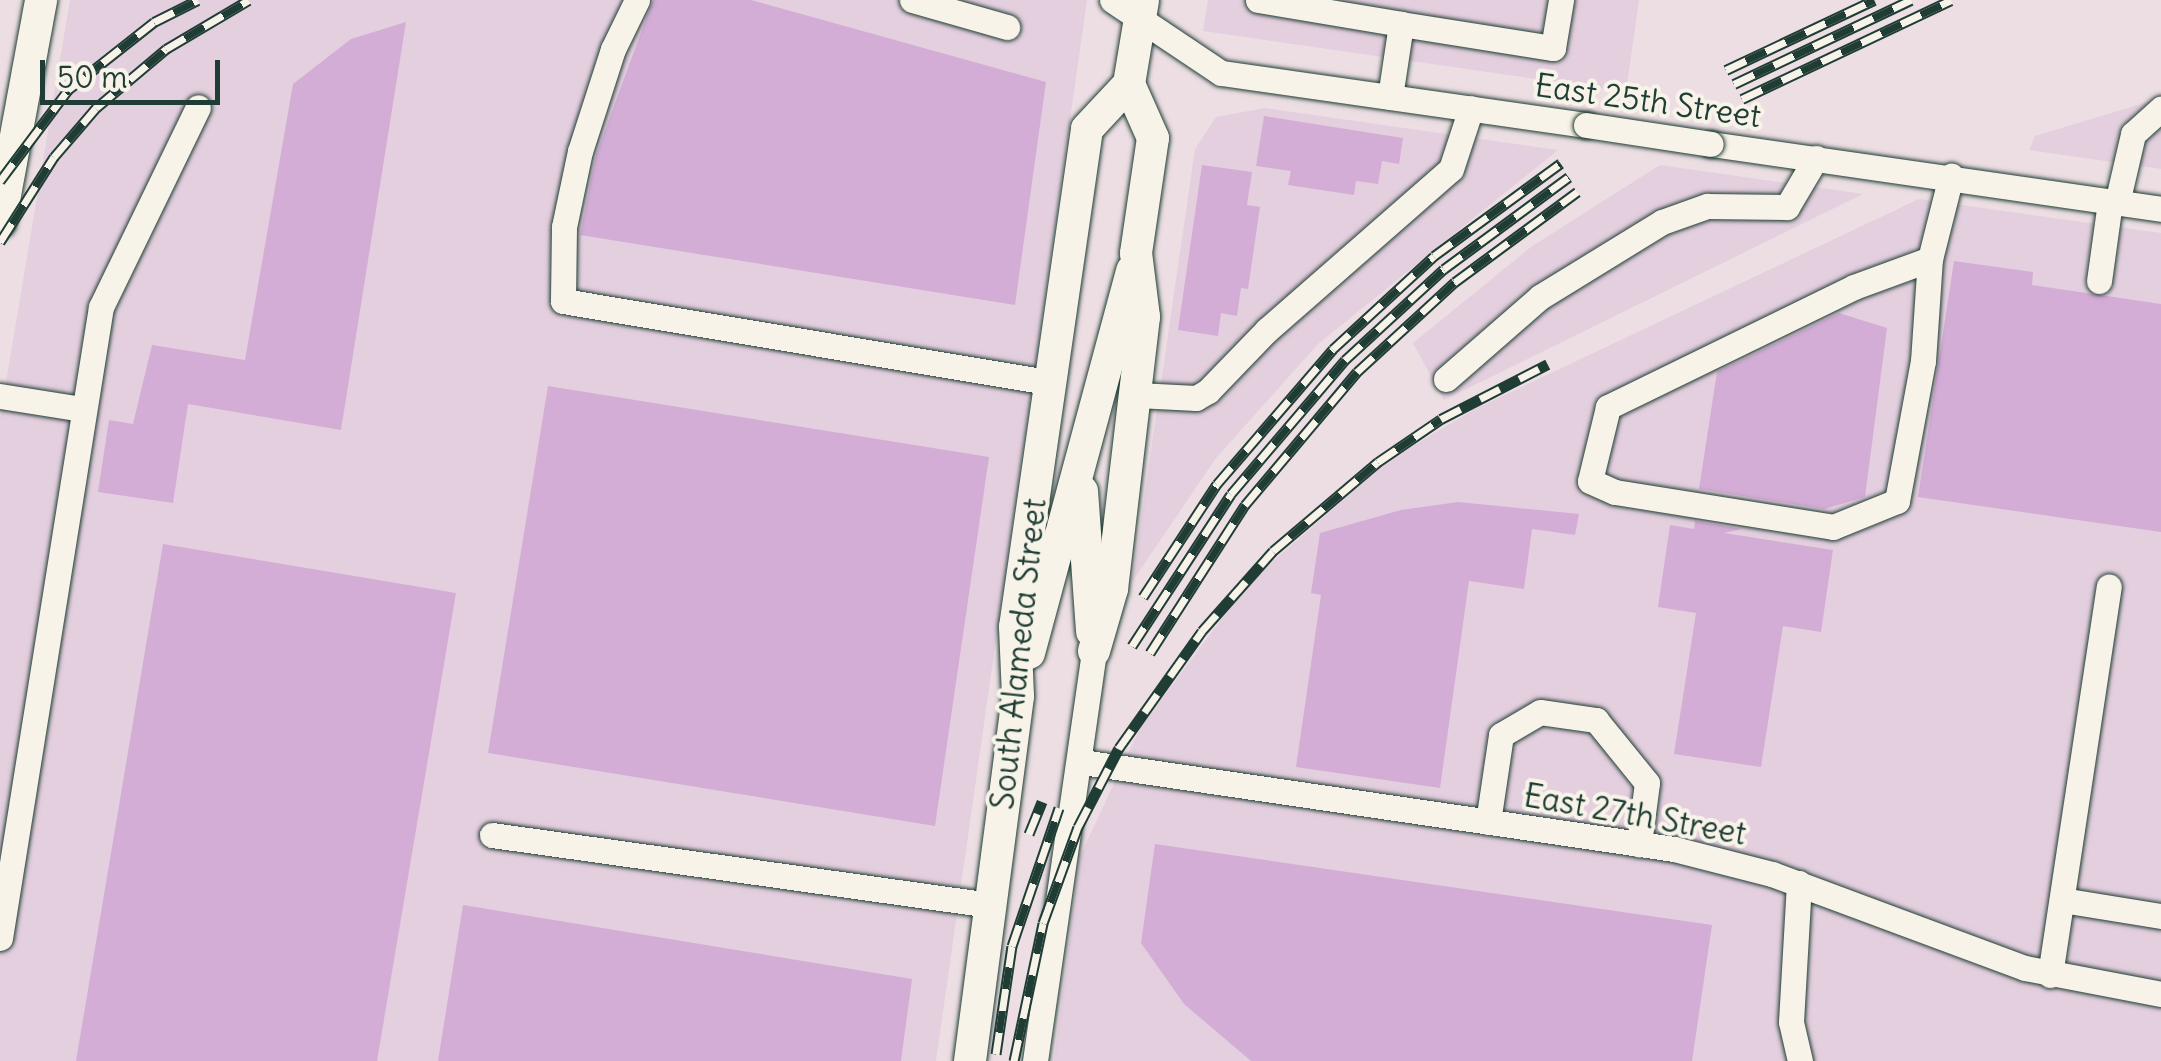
<!DOCTYPE html>
<style>
body{margin:0}
#map{position:relative;width:2161px;height:1061px;overflow:hidden;background:#ecdee3;font-family:Delius,sans-serif}
div>[style]{position:absolute}
[style*='--x']{left:calc(var(--x)*1px);top:calc(var(--y)*1px);width:calc(var(--w)*1px);rotate:calc(var(--a)*1deg)}
.built>*{inset:0;background:#e4cfdf}
.building>*{inset:0;background:#d3add6}
.roads{filter:drop-shadow(0 0 2px #1f3d34) drop-shadow(0 0 2px #1f3d34)}
.minor>*{height:25px;margin:-12.5px;padding:0 12.5px;transform-origin:12.5px;border-radius:12.5px;background:#f7f3e8}
.major>*{height:32px;margin:-16px;padding:0 16px;transform-origin:16px;border-radius:16px;background:#f7f3e8}
.rail>*{height:11px;margin-top:-5.5px;transform-origin:0;background:repeating-linear-gradient(90deg,#f7f3e8 0 22px,#1f3d34 0 44px);box-sizing:border-box;border-block:2px solid #1f3d34}
.bridges{filter:drop-shadow(0 0 2px #1f3d34) drop-shadow(0 0 2px #1f3d34)}
.minor-bridge>*{height:25px;margin:-12.5px;padding:0 12.5px;transform-origin:12.5px;border-radius:12.5px;background:#f7f3e8}
span{translate:-50% -50%;white-space:nowrap;text-align:center;line-height:1.15;-webkit-text-stroke:8px #f7f3e8;paint-order:stroke}
.street-label{font-size:32px;color:#1f3d34}
.scale{position:absolute;left:40px;top:60px;width:180px;height:45px;box-sizing:border-box;border:5px solid #1f3d34;border-top:0;padding-left:12px;font-size:30px;line-height:35px;white-space:nowrap;color:#1f3d34;-webkit-text-stroke:8px #f7f3e8;paint-order:stroke}
</style>
<div id="map">
<div class="built">
<div style="clip-path:polygon(70px 0,1087px 0,936px 1061px,0 1061px,0 418px)"></div>
<div style="clip-path:polygon(1208px 0,1639px 0,1626px 92px,1203px 31px)"></div>
<div style="clip-path:polygon(2161px 98px,2161px 169px,2029px 150px,2035px 136px)"></div>
<div style="clip-path:polygon(1265px 108px,1558px 150px,1318px 344px,1216px 458px,1132px 582px,1195px 149px,1216px 117px)"></div>
<div style="clip-path:polygon(1660px 165px,1863px 194px,1444px 400px,1413px 343px,1531px 247px)"></div>
<div style="clip-path:polygon(1919px 199px,2161px 233px,2161px 1061px,1054px 1061px,1080px 856px,1140px 728px,1249px 582px,1389px 460px,1475px 409px)"></div>
</div>
<div class="building">
<div style="clip-path:polygon(653px 0,751px 0,1046px 82px,1015px 305px,580px 235px,596px 155px)"></div>
<div style="clip-path:polygon(406px 22px,341px 430px,188px 404px,173px 503px,98px 492px,109px 420px,133px 424px,152px 345px,245px 360px,293px 84px,351px 39px)"></div>
<div style="clip-path:polygon(1264px 116px,1403px 138px,1399px 164px,1382px 161px,1378px 184px,1356px 181px,1354px 195px,1288px 185px,1291px 171px,1256px 166px)"></div>
<div style="clip-path:polygon(1202px 165px,1252px 172px,1247px 205px,1260px 207px,1248px 289px,1241px 288px,1237px 316px,1221px 313px,1218px 336px,1178px 330px)"></div>
<div style="clip-path:polygon(1954px 261px,2033px 272px,2032px 285px,2161px 304px,2161px 532px,1918px 497px)"></div>
<div style="clip-path:polygon(1839px 313px,1887px 328px,1865px 497px,1824px 509px,1699px 489px,1717px 372px)"></div>
<div style="clip-path:polygon(548px 386px,989px 457px,935px 826px,488px 753px)"></div>
<div style="clip-path:polygon(1458px 502px,1579px 514px,1575px 535px,1532px 529px,1524px 589px,1469px 581px,1440px 788px,1296px 767px,1321px 595px,1311px 593px,1320px 533px,1401px 510px)"></div>
<div style="clip-path:polygon(1695px 521px,1742px 529px,1724px 533px,1833px 550px,1821px 632px,1783px 626px,1761px 767px,1674px 754px,1696px 613px,1658px 607px,1670px 525px,1694px 529px)"></div>
<div style="clip-path:polygon(163px 544px,456px 593px,377px 1061px,76px 1061px)"></div>
<div style="clip-path:polygon(1155px 844px,1712px 925px,1692px 1061px,1251px 1061px,1184px 1004px,1141px 943px)"></div>
<div style="clip-path:polygon(463px 905px,912px 979px,901px 1061px,438px 1061px)"></div>
</div>
<div class="roads">
<div class="minor">
<div style="--x:637;--y:0;--w:55;--a:116.1"></div>
<div style="--x:613;--y:49;--w:107;--a:107.9"></div>
<div style="--x:580;--y:151;--w:78;--a:101.9"></div>
<div style="--x:564;--y:227;--w:74;--a:90.8"></div>
<div style="--x:563;--y:301;--w:495;--a:9.5"></div>
<div style="--x:912;--y:0;--w:99;--a:15.9"></div>
<div style="--x:1112;--y:0;--w:131;--a:33.8"></div>
<div style="--x:1221;--y:73;--w:369;--a:8.1"></div>
<div style="--x:1258;--y:0;--w:145;--a:9.5"></div>
<div style="--x:1390;--y:97;--w:74;--a:-81.4"></div>
<div style="--x:1401;--y:24;--w:154;--a:9"></div>
<div style="--x:1553;--y:48;--w:49;--a:-80.5"></div>
<div style="--x:1711;--y:144;--w:455;--a:8.2"></div>
<div style="--x:2117;--y:203;--w:71;--a:-76.9"></div>
<div style="--x:2133;--y:134;--w:38;--a:-42"></div>
<div style="--x:1930;--y:259;--w:81;--a:159.8"></div>
<div style="--x:1854;--y:287;--w:274;--a:154"></div>
<div style="--x:1608;--y:407;--w:76;--a:103.7"></div>
<div style="--x:1590;--y:481;--w:27;--a:24"></div>
<div style="--x:1615;--y:492;--w:221;--a:9.1"></div>
<div style="--x:1833;--y:527;--w:69;--a:-22.1"></div>
<div style="--x:1897;--y:501;--w:142;--a:-79.5"></div>
<div style="--x:1923;--y:361;--w:102;--a:-86.1"></div>
<div style="--x:1930;--y:259;--w:86;--a:-75.8"></div>
<div style="--x:2099;--y:281;--w:80;--a:-82.1"></div>
<div style="--x:1446;--y:379;--w:125;--a:-41.1"></div>
<div style="--x:1540;--y:297;--w:143;--a:-31.6"></div>
<div style="--x:1662;--y:222;--w:48;--a:-19.6"></div>
<div style="--x:1707;--y:206;--w:80;--a:0.7"></div>
<div style="--x:1787;--y:207;--w:57;--a:-59.4"></div>
<div style="--x:1137;--y:395;--w:59;--a:2.9"></div>
<div style="--x:1196;--y:398;--w:14;--a:-30"></div>
<div style="--x:1208;--y:391;--w:85;--a:-46"></div>
<div style="--x:1267;--y:330;--w:244;--a:-41.2"></div>
<div style="--x:1451;--y:169;--w:64;--a:-71.8"></div>
<div style="--x:0;--y:396;--w:83;--a:9"></div>
<div style="--x:1082;--y:762;--w:598;--a:8.36"></div>
<div style="--x:1674;--y:849;--w:101;--a:14.3"></div>
<div style="--x:1772;--y:874;--w:270;--a:20.4"></div>
<div style="--x:2025;--y:968;--w:138;--a:10.8"></div>
<div style="--x:1488;--y:822;--w:88;--a:-81.5"></div>
<div style="--x:1501;--y:735;--w:45;--a:-30.5"></div>
<div style="--x:1540;--y:712;--w:57;--a:8.1"></div>
<div style="--x:1596;--y:720;--w:81;--a:51"></div>
<div style="--x:1647;--y:783;--w:62;--a:97.5"></div>
<div style="--x:492;--y:835;--w:503;--a:8"></div>
<div style="--x:1799;--y:883;--w:139;--a:93.3"></div>
<div style="--x:1791;--y:1022;--w:40;--a:77"></div>
<div style="--x:2062;--y:900;--w:100;--a:9.2"></div>
<div style="--x:0;--y:938;--w:639;--a:-80.91"></div>
<div style="--x:101;--y:307;--w:222;--a:-64.1"></div>
<div style="--x:2050;--y:975;--w:393;--a:-81.4"></div>
<div style="--x:1035;--y:1061;--w:414;--a:-81.8"></div>
</div>
<div class="major">
<div style="--x:0;--y:222;--w:226;--a:-79.5"></div>
<div style="--x:1082;--y:491;--w:141;--a:85.9"></div>
<div style="--x:1094;--y:651;--w:65;--a:-73.8"></div>
<div style="--x:1112;--y:589;--w:274;--a:-83.3"></div>
<div style="--x:1144;--y:317;--w:64;--a:-97.1"></div>
<div style="--x:1136;--y:253;--w:116;--a:-81.6"></div>
<div style="--x:1153;--y:138;--w:59;--a:-114"></div>
<div style="--x:1029;--y:653;--w:396;--a:-74.9"></div>
<div style="--x:970;--y:1061;--w:368;--a:-82.5"></div>
<div style="--x:1018;--y:696;--w:69;--a:-92.5"></div>
<div style="--x:1015;--y:627;--w:503;--a:-81.77"></div>
<div style="--x:1087;--y:129;--w:62;--a:-47"></div>
<div style="--x:1129;--y:84;--w:85;--a:-80.5"></div>
</div>
</div>
<div class="rail">
<div style="--x:1726;--y:70;--w:164;--a:-25.3"></div>
<div style="--x:1734;--y:84;--w:196;--a:-25.4"></div>
<div style="--x:1742;--y:99;--w:231;--a:-25.3"></div>
<div style="--x:0;--y:181;--w:114;--a:-53.2"></div>
<div style="--x:68;--y:90;--w:110;--a:-38.3"></div>
<div style="--x:154;--y:22;--w:49;--a:-26.6"></div>
<div style="--x:0;--y:242;--w:101;--a:-57.6"></div>
<div style="--x:54;--y:157;--w:65;--a:-49.4"></div>
<div style="--x:96;--y:108;--w:92;--a:-40.1"></div>
<div style="--x:166;--y:49;--w:96;--a:-30.6"></div>
<div style="--x:1143;--y:597;--w:135;--a:-56.8"></div>
<div style="--x:1217;--y:484;--w:178;--a:-49.3"></div>
<div style="--x:1333;--y:349;--w:137;--a:-42.6"></div>
<div style="--x:1434;--y:256;--w:157;--a:-36.2"></div>
<div style="--x:1132;--y:646;--w:181;--a:-56.9"></div>
<div style="--x:1231;--y:494;--w:176;--a:-49.6"></div>
<div style="--x:1345;--y:360;--w:134;--a:-42.6"></div>
<div style="--x:1444;--y:269;--w:155;--a:-36.4"></div>
<div style="--x:1150;--y:653;--w:176;--a:-57.3"></div>
<div style="--x:1245;--y:505;--w:174;--a:-49.9"></div>
<div style="--x:1357;--y:372;--w:133;--a:-42.6"></div>
<div style="--x:1455;--y:282;--w:152;--a:-36.4"></div>
<div style="--x:1029;--y:834;--w:35;--a:-68"></div>
<div style="--x:996;--y:1054;--w:109;--a:-81.6"></div>
<div style="--x:1012;--y:946;--w:146;--a:-71.2"></div>
<div style="--x:1014;--y:1061;--w:141;--a:-78.1"></div>
<div style="--x:1043;--y:923;--w:102;--a:-70"></div>
<div style="--x:1078;--y:827;--w:89;--a:-62.6"></div>
<div style="--x:1119;--y:748;--w:143;--a:-54.6"></div>
<div style="--x:1202;--y:631;--w:107;--a:-48.4"></div>
<div style="--x:1273;--y:551;--w:138;--a:-40.3"></div>
<div style="--x:1378;--y:462;--w:76;--a:-34.3"></div>
<div style="--x:1441;--y:419;--w:120;--a:-27.2"></div>
</div>
<div class="bridges">
<div class="minor-bridge">
<div style="--x:1586;--y:125;--w:126;--a:8.6"></div>
</div>
</div>
<div class="street-label">
<span style="left:1648px;top:101px;rotate:8deg">East 25th Street</span>
<span style="left:1019px;top:654px;rotate:-84deg">South Alameda Street</span>
<span style="left:1635px;top:815px;rotate:10deg">East 27th Street</span>
</div>
<div class="scale">50 m</div>
</div>
